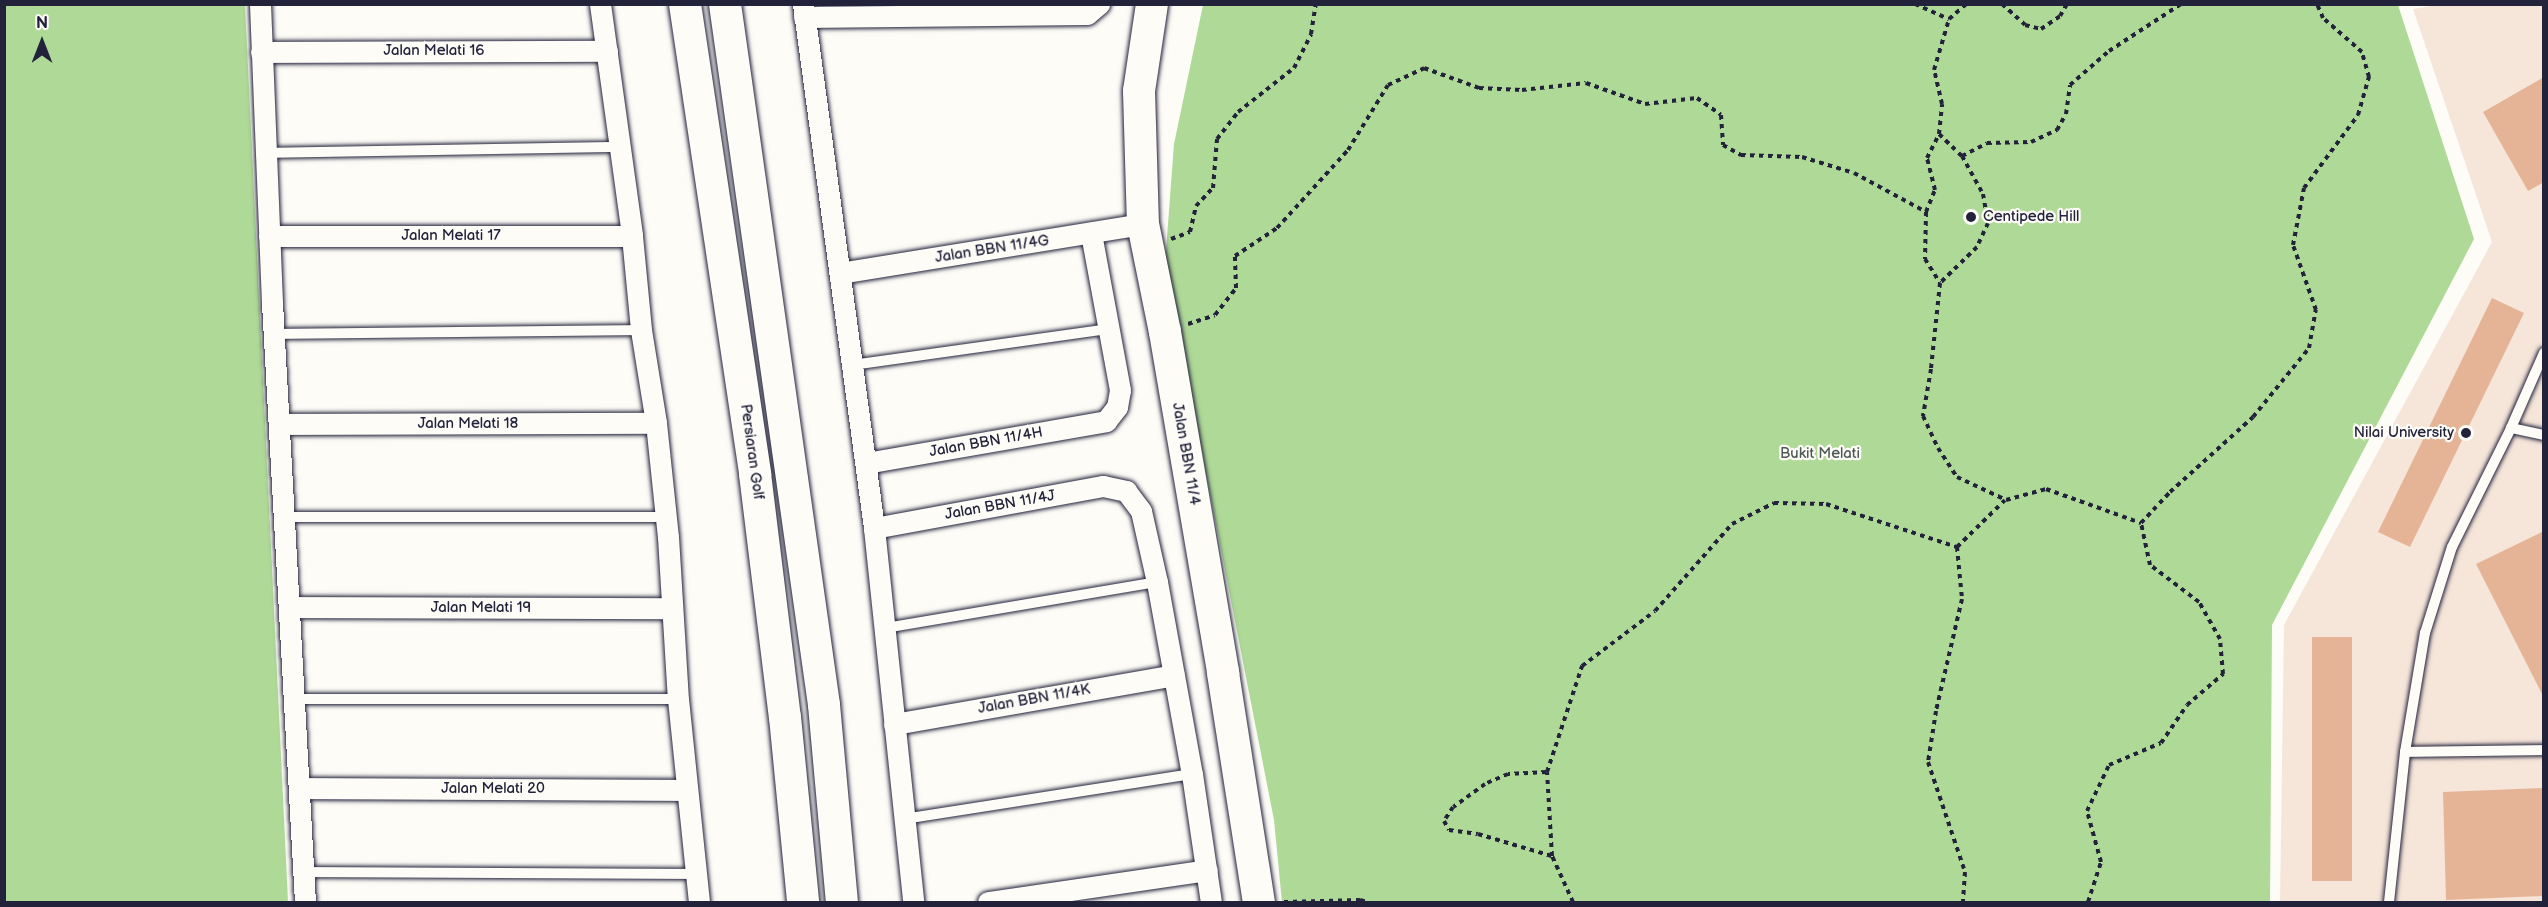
<!DOCTYPE html>
<style>
body{margin:0}
#map{position:relative;width:2548px;height:907px;overflow:hidden;background:#fdfcf7;font-family:"Balsamiq Sans",sans-serif}
div>[style]{position:absolute}
[style*='--x']{left:calc(var(--x)*1px);top:calc(var(--y)*1px);width:calc(var(--w)*1px);rotate:calc(var(--a)*1deg)}
.built>*{inset:0;background:#f6e6da}
.green>*{inset:0;background:#afd997}
.building>*{inset:0;background:#e5b497}
.path>*{height:4px;margin-top:-2px;transform-origin:0;background:repeating-linear-gradient(90deg,#22223b 0 4.5px,transparent 0 9px)}
.roads{filter:drop-shadow(0 0 2px #22223b) drop-shadow(0 0 2px #22223b)}
.lane>*{height:10px;margin:-5px;padding:0 5px;transform-origin:5px;border-radius:5px;background:#fdfcf7}
.street>*{height:21px;margin:-10.5px;padding:0 10.5px;transform-origin:10.5px;border-radius:10.5px;background:#fdfcf7}
.secondary>*{height:32px;margin:-16px;padding:0 16px;transform-origin:16px;border-radius:16px;background:#fdfcf7}
.dots>*{width:16px;height:16px;translate:-50% -50%;box-sizing:border-box;border:3px solid #fdfcf7;border-radius:50%}
span{translate:-50% -50%;white-space:nowrap;text-align:center;line-height:1.15;-webkit-text-stroke:4.5px #fdfcf7;paint-order:stroke}
.street-label{font-size:15px;color:#22223b}
.poi-label{font-size:15px;color:#22223b}
.left{translate:0 -50%;text-align:left}
.right{translate:-100% -50%;text-align:right}
.park-label{font-size:15px;color:#4c5957}
.frame{position:absolute;inset:0;border:6px solid #22223b;pointer-events:none}
.north{position:absolute;left:12px;top:12px;width:60px;height:60px;-webkit-text-stroke:4px #fdfcf7;paint-order:stroke;rotate:0deg;font-size:16px;font-weight:700;line-height:24px;text-align:center;color:#22223b}
.north::after{content:'';display:block;margin:auto;width:21px;height:27px;background:#22223b;clip-path:polygon(50% 0,100% 100%,50% 72%,0 100%)}
</style>
<div id="map">
<div class="built">
<div style="clip-path:polygon(2443px 4px,2543px 5px,2543px 902px,2280px 902px,2284px 625px,2492px 242px,2413px 9px)"></div>
</div>
<div class="green">
<div style="clip-path:polygon(5px 4px,245px 5px,288px 902px,5px 902px)"></div>
<div style="clip-path:polygon(1203px 5px,2398px 5px,2474px 239px,2272px 625px,2270px 902px,1282px 902px,1274px 820px,1165px 264px,1174px 144px)"></div>
</div>
<div class="building">
<div style="clip-path:polygon(2544px 77px,2544px 182px,2528px 191px,2483px 112px)"></div>
<div style="clip-path:polygon(2492px 298px,2524px 313px,2410px 547px,2378px 532px)"></div>
<div style="clip-path:polygon(2544px 531px,2544px 698px,2476px 564px)"></div>
<div style="clip-path:polygon(2312px 637px,2352px 637px,2352px 881px,2312px 881px)"></div>
<div style="clip-path:polygon(2544px 788px,2544px 896px,2446px 900px,2443px 792px)"></div>
</div>
<div class="path">
<div style="--x:1915;--y:4;--w:37;--a:24"></div>
<div style="--x:2002;--y:4;--w:31;--a:42"></div>
<div style="--x:2025;--y:25;--w:16;--a:14"></div>
<div style="--x:2041;--y:29;--w:23;--a:-34"></div>
<div style="--x:2060;--y:16;--w:14;--a:-60"></div>
<div style="--x:1939;--y:134;--w:32;--a:44"></div>
<div style="--x:1962;--y:156;--w:43;--a:61.1"></div>
<div style="--x:1983;--y:194;--w:29;--a:80"></div>
<div style="--x:1988;--y:223;--w:26;--a:115"></div>
<div style="--x:1977;--y:247;--w:52;--a:135.8"></div>
<div style="--x:1962;--y:156;--w:28;--a:-27"></div>
<div style="--x:1987;--y:143;--w:44;--a:-1.3"></div>
<div style="--x:2031;--y:142;--w:29;--a:-25"></div>
<div style="--x:2057;--y:130;--w:18;--a:-61"></div>
<div style="--x:2066;--y:114;--w:29;--a:-82"></div>
<div style="--x:2070;--y:85;--w:52;--a:-41.1"></div>
<div style="--x:2109;--y:51;--w:86;--a:-33.1"></div>
<div style="--x:1926;--y:212;--w:24;--a:-68"></div>
<div style="--x:1935;--y:190;--w:33;--a:-104"></div>
<div style="--x:1927;--y:158;--w:27;--a:-63"></div>
<div style="--x:1939;--y:134;--w:30;--a:-84"></div>
<div style="--x:1942;--y:104;--w:35;--a:-103"></div>
<div style="--x:1934;--y:70;--w:53;--a:-73.6"></div>
<div style="--x:1949;--y:19;--w:23;--a:-41"></div>
<div style="--x:1171;--y:239;--w:20;--a:-20"></div>
<div style="--x:1190;--y:232;--w:27;--a:-77"></div>
<div style="--x:1196;--y:206;--w:25;--a:-47"></div>
<div style="--x:1213;--y:188;--w:49;--a:-85.3"></div>
<div style="--x:1217;--y:139;--w:34;--a:-52"></div>
<div style="--x:1238;--y:112;--w:71;--a:-38.2"></div>
<div style="--x:1294;--y:68;--w:38;--a:-63"></div>
<div style="--x:1311;--y:34;--w:30;--a:-81"></div>
<div style="--x:1188;--y:324;--w:28;--a:-18"></div>
<div style="--x:1215;--y:315;--w:34;--a:-52"></div>
<div style="--x:1236;--y:288;--w:32;--a:-92"></div>
<div style="--x:1235;--y:256;--w:50;--a:-33.7"></div>
<div style="--x:1277;--y:228;--w:105;--a:-47.7"></div>
<div style="--x:1348;--y:150;--w:76;--a:-58.4"></div>
<div style="--x:1388;--y:85;--w:40;--a:-25"></div>
<div style="--x:1424;--y:68;--w:59;--a:20"></div>
<div style="--x:1479;--y:88;--w:43;--a:2.7"></div>
<div style="--x:1522;--y:90;--w:64;--a:-6.2"></div>
<div style="--x:1586;--y:83;--w:63;--a:19.6"></div>
<div style="--x:1645;--y:104;--w:52;--a:-6.6"></div>
<div style="--x:1697;--y:98;--w:29;--a:35"></div>
<div style="--x:1721;--y:115;--w:30;--a:86"></div>
<div style="--x:1723;--y:145;--w:21;--a:29"></div>
<div style="--x:1741;--y:155;--w:61;--a:1.9"></div>
<div style="--x:1802;--y:157;--w:54;--a:17.1"></div>
<div style="--x:1854;--y:173;--w:82;--a:28.4"></div>
<div style="--x:1926;--y:212;--w:47;--a:91.2"></div>
<div style="--x:1925;--y:259;--w:28;--a:58"></div>
<div style="--x:1940;--y:283;--w:86;--a:96"></div>
<div style="--x:1931;--y:369;--w:48;--a:99.7"></div>
<div style="--x:1923;--y:416;--w:35;--a:65"></div>
<div style="--x:1938;--y:448;--w:35;--a:57"></div>
<div style="--x:1957;--y:477;--w:54;--a:25.1"></div>
<div style="--x:2006;--y:500;--w:41;--a:-15.4"></div>
<div style="--x:2046;--y:489;--w:101;--a:19.7"></div>
<div style="--x:1957;--y:547;--w:52;--a:84.5"></div>
<div style="--x:1962;--y:599;--w:115;--a:103.1"></div>
<div style="--x:1936;--y:711;--w:52;--a:98.9"></div>
<div style="--x:1928;--y:762;--w:116;--a:71.4"></div>
<div style="--x:1965;--y:872;--w:30;--a:94"></div>
<div style="--x:1546;--y:772;--w:38;--a:177"></div>
<div style="--x:1508;--y:774;--w:25;--a:157"></div>
<div style="--x:1485;--y:784;--w:39;--a:144"></div>
<div style="--x:1453;--y:807;--w:17;--a:123"></div>
<div style="--x:1444;--y:821;--w:10;--a:61"></div>
<div style="--x:1449;--y:830;--w:29;--a:8"></div>
<div style="--x:1478;--y:834;--w:77;--a:16.6"></div>
<div style="--x:1284;--y:902;--w:76;--a:-1.5"></div>
<div style="--x:1360;--y:900;--w:7;--a:16"></div>
<div style="--x:1573;--y:902;--w:51;--a:-114.5"></div>
<div style="--x:1552;--y:856;--w:84;--a:-93.4"></div>
<div style="--x:1547;--y:772;--w:112;--a:-71.7"></div>
<div style="--x:1582;--y:666;--w:91;--a:-37"></div>
<div style="--x:1655;--y:611;--w:116;--a:-48.5"></div>
<div style="--x:1732;--y:524;--w:47;--a:-26.6"></div>
<div style="--x:1774;--y:503;--w:52;--a:1.1"></div>
<div style="--x:1826;--y:504;--w:138;--a:18.2"></div>
<div style="--x:1957;--y:547;--w:67;--a:-44.4"></div>
<div style="--x:2088;--y:902;--w:42;--a:-72"></div>
<div style="--x:2101;--y:862;--w:53;--a:-105.4"></div>
<div style="--x:2087;--y:811;--w:51;--a:-64.4"></div>
<div style="--x:2109;--y:765;--w:56;--a:-22.9"></div>
<div style="--x:2161;--y:743;--w:46;--a:-55.6"></div>
<div style="--x:2187;--y:705;--w:48;--a:-40.7"></div>
<div style="--x:2223;--y:674;--w:35;--a:-95"></div>
<div style="--x:2220;--y:639;--w:43;--a:-119.6"></div>
<div style="--x:2199;--y:602;--w:61;--a:-142.9"></div>
<div style="--x:2150;--y:565;--w:43;--a:-102.1"></div>
<div style="--x:2141;--y:523;--w:42;--a:-46.9"></div>
<div style="--x:2170;--y:492;--w:112;--a:-42.1"></div>
<div style="--x:2253;--y:417;--w:89;--a:-50.9"></div>
<div style="--x:2309;--y:348;--w:39;--a:-80"></div>
<div style="--x:2316;--y:310;--w:69;--a:-109.5"></div>
<div style="--x:2293;--y:245;--w:58;--a:-79.1"></div>
<div style="--x:2304;--y:188;--w:91;--a:-53.5"></div>
<div style="--x:2358;--y:115;--w:40;--a:-74"></div>
<div style="--x:2369;--y:77;--w:26;--a:-106"></div>
<div style="--x:2362;--y:52;--w:52;--a:-138.9"></div>
<div style="--x:2323;--y:18;--w:15;--a:-113"></div>
</div>
<div class="roads">
<div class="lane">
<div style="--x:265;--y:153;--w:355;--a:-1"></div>
<div style="--x:274;--y:334;--w:367;--a:-0.6"></div>
<div style="--x:852;--y:365;--w:260;--a:-8"></div>
<div style="--x:2511;--y:428;--w:34;--a:12"></div>
<div style="--x:285;--y:517;--w:380;--a:0"></div>
<div style="--x:885;--y:628;--w:276;--a:-9.6"></div>
<div style="--x:294;--y:699;--w:384;--a:0"></div>
<div style="--x:2405;--y:752;--w:139;--a:-0.8"></div>
<div style="--x:904;--y:819;--w:291;--a:-8.9"></div>
<div style="--x:303;--y:872;--w:393;--a:0.3"></div>
<div style="--x:2389;--y:902;--w:151;--a:-83.9"></div>
<div style="--x:2405;--y:752;--w:121;--a:-80.5"></div>
<div style="--x:2425;--y:633;--w:90;--a:-72.6"></div>
<div style="--x:2452;--y:547;--w:133;--a:-63.6"></div>
<div style="--x:2511;--y:428;--w:82;--a:-66.3"></div>
</div>
<div class="street">
<div style="--x:260;--y:4;--w:299;--a:87.7"></div>
<div style="--x:272;--y:303;--w:600;--a:86.85"></div>
<div style="--x:600;--y:4;--w:234;--a:82.1"></div>
<div style="--x:632;--y:236;--w:94;--a:84.5"></div>
<div style="--x:641;--y:330;--w:94;--a:80.8"></div>
<div style="--x:656;--y:423;--w:115;--a:84"></div>
<div style="--x:668;--y:537;--w:162;--a:86.5"></div>
<div style="--x:678;--y:699;--w:204;--a:84.1"></div>
<div style="--x:803;--y:4;--w:529;--a:82.28"></div>
<div style="--x:874;--y:528;--w:376;--a:84"></div>
<div style="--x:804;--y:17;--w:283;--a:-0.6"></div>
<div style="--x:1087;--y:14;--w:16;--a:-40"></div>
<div style="--x:261;--y:52;--w:346;--a:-0.2"></div>
<div style="--x:269;--y:236;--w:363;--a:0"></div>
<div style="--x:840;--y:273;--w:307;--a:-9.2"></div>
<div style="--x:279;--y:424;--w:377;--a:-0.2"></div>
<div style="--x:866;--y:463;--w:244;--a:-9.9"></div>
<div style="--x:1106;--y:421;--w:18;--a:-52"></div>
<div style="--x:1117;--y:407;--w:17;--a:-80"></div>
<div style="--x:1120;--y:390;--w:160;--a:-100.5"></div>
<div style="--x:874;--y:528;--w:233;--a:-10.4"></div>
<div style="--x:1103;--y:486;--w:24;--a:12"></div>
<div style="--x:1126;--y:491;--w:25;--a:53"></div>
<div style="--x:1141;--y:511;--w:73;--a:77.3"></div>
<div style="--x:1157;--y:582;--w:195;--a:79.7"></div>
<div style="--x:1192;--y:774;--w:129;--a:81.6"></div>
<div style="--x:290;--y:607;--w:381;--a:0.2"></div>
<div style="--x:894;--y:724;--w:284;--a:-9.9"></div>
<div style="--x:300;--y:788;--w:387;--a:0.3"></div>
<div style="--x:988;--y:902;--w:221;--a:-8.3"></div>
</div>
<div class="secondary">
<div style="--x:685;--y:4;--w:475;--a:81.5"></div>
<div style="--x:755;--y:474;--w:245;--a:83"></div>
<div style="--x:785;--y:717;--w:186;--a:84.4"></div>
<div style="--x:725;--y:4;--w:708;--a:81.96"></div>
<div style="--x:824;--y:705;--w:198;--a:84.8"></div>
<div style="--x:1152;--y:4;--w:88;--a:98.5"></div>
<div style="--x:1139;--y:91;--w:133;--a:88.3"></div>
<div style="--x:1143;--y:224;--w:110;--a:78.5"></div>
<div style="--x:1165;--y:332;--w:346;--a:80.3"></div>
<div style="--x:1223;--y:673;--w:232;--a:81.1"></div>
</div>
</div>
<div class="dots">
<div style="left:1971px;top:217px;background:#22223b"></div>
<div style="left:2466px;top:433px;background:#22223b"></div>
</div>
<div class="street-label">
<span style="left:434px;top:51px">Jalan Melati 16</span>
<span style="left:451px;top:236px">Jalan Melati 17</span>
<span style="left:992px;top:249px;rotate:-9deg">Jalan BBN 11/4G</span>
<span style="left:468px;top:424px">Jalan Melati 18</span>
<span style="left:986px;top:442px;rotate:-10deg">Jalan BBN 11/4H</span>
<span style="left:752px;top:452px;rotate:82deg">Persiaran Golf</span>
<span style="left:1186px;top:454px;rotate:80deg">Jalan BBN 11/4</span>
<span style="left:1000px;top:505px;rotate:-10deg">Jalan BBN 11/4J</span>
<span style="left:481px;top:608px">Jalan Melati 19</span>
<span style="left:1034px;top:699px;rotate:-10deg">Jalan BBN 11/4K</span>
<span style="left:493px;top:789px">Jalan Melati 20</span>
</div>
<div class="poi-label">
<span class="left" style="left:1983px;top:217px">Centipede Hill</span>
<span class="right" style="left:2454px;top:433px">Nilai University</span>
</div>
<div class="park-label">
<span style="left:1820px;top:454px">Bukit Melati</span>
</div>
<div class="frame"></div>
<div class="north">N</div>
</div>
